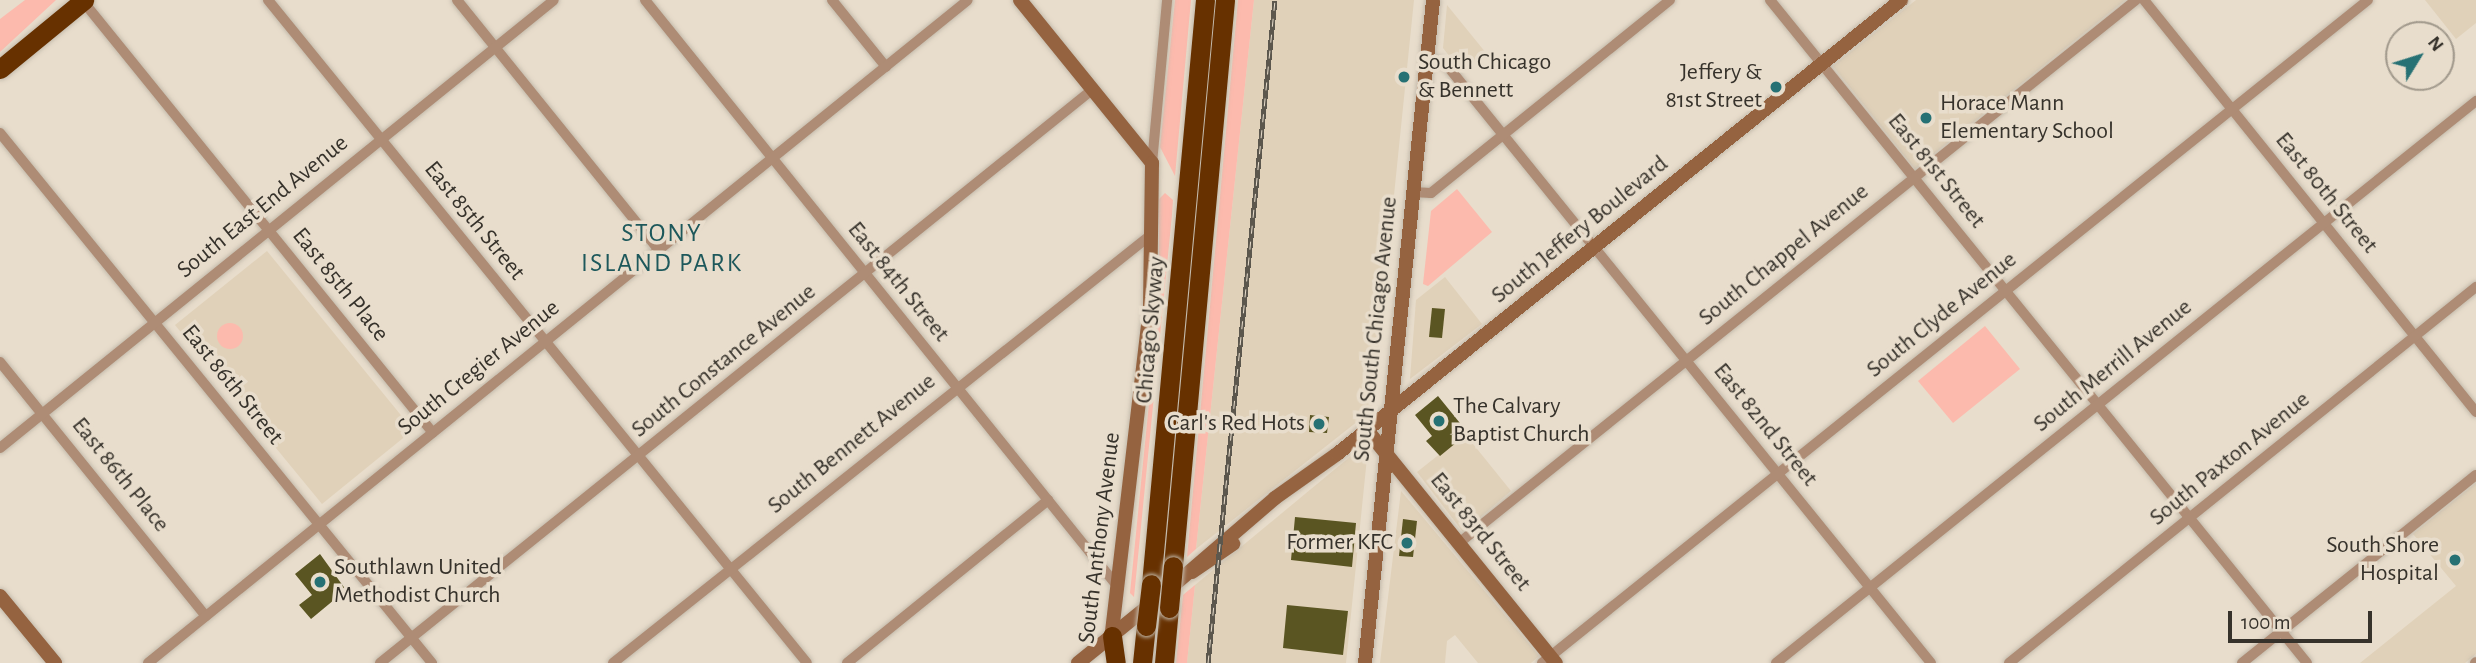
<!DOCTYPE html>
<style>
body{margin:0}
#map{position:relative;width:2476px;height:663px;overflow:hidden;background:#e8ddcc;font-family:"Alegreya Sans",sans-serif}
div>[style]{position:absolute}
[style*='--x']{left:calc(var(--x)*1px);top:calc(var(--y)*1px);width:calc(var(--w)*1px);rotate:calc(var(--a)*1deg)}
.built>*{inset:0;background:#e0d1b9}
.green>*{inset:0;background:#fcbaad}
.round{border-radius:50%}
.building>*{inset:0;background:#5a5522}
.roads{filter:drop-shadow(0 0 2px #c4bbac) drop-shadow(0 0 2px #c4bbac)}
.street>*{height:10px;margin:-5px;padding:0 5px;transform-origin:5px;border-radius:5px;background:#ae8c75}
.secondary>*{height:14px;margin:-7px;padding:0 7px;transform-origin:7px;border-radius:7px;background:#956340}
.highway>*{height:19px;margin:-9.5px;padding:0 9.5px;transform-origin:9.5px;border-radius:9.5px;background:#673100}
.rail>*{height:5px;margin-top:-2.5px;transform-origin:0;background:repeating-linear-gradient(90deg,#e8ddcc 0 8px,#5c574d 0 16px);box-sizing:border-box;border-block:2px solid #5c574d}
.bridges{filter:drop-shadow(0 0 2px #c4bbac) drop-shadow(0 0 2px #c4bbac)}
.highway-bridge>*{height:19px;margin:-9.5px;padding:0 9.5px;transform-origin:9.5px;border-radius:9.5px;background:#673100}
.dots>*{width:19px;height:19px;translate:-50% -50%;box-sizing:border-box;border:4px solid #e8ddcc;border-radius:50%}
span{translate:-50% -50%;white-space:nowrap;text-align:center;line-height:1.15;-webkit-text-stroke:7px #e8ddcc;paint-order:stroke}
.poi-label{font-size:24px;color:#36322b}
.left{translate:0 -50%;text-align:left}
.right{translate:-100% -50%;text-align:right}
.street-label{font-size:24px;color:#36322b}
.neighbourhood-label{font-size:26px;color:#1d585b;letter-spacing:2px}
.north{position:absolute;left:2385px;top:21px;width:70px;height:70px;box-sizing:border-box;background:#e8ddcc;border:2px solid #a1998c;border-radius:50%;rotate:52deg;font-size:19px;font-weight:700;line-height:28px;text-align:center;color:#36322b}
.north::after{content:'';display:block;margin:auto;width:24px;height:32px;background:#267174;clip-path:polygon(50% 0,100% 100%,50% 72%,0 100%)}
.scale{position:absolute;left:2228px;top:611px;width:144px;height:32px;box-sizing:border-box;border:4px solid #36322b;border-top:0;padding-left:9px;font-size:21px;line-height:24px;white-space:nowrap;color:#36322b;-webkit-text-stroke:5px #e8ddcc;paint-order:stroke}
</style>
<div id="map">
<div class="built">
<div style="clip-path:polygon(1254px 0,1414px 0,1372px 410px,1196px 549px)"></div>
<div style="clip-path:polygon(1916px 0,2125px 0,1915px 169px,1833px 66px)"></div>
<div style="clip-path:polygon(2425px 0,2476px 0,2476px 23px,2456px 39px)"></div>
<div style="clip-path:polygon(1447px 5px,1486px 53px,1462px 72px,1443px 48px)"></div>
<div style="clip-path:polygon(267px 251px,413px 430px,322px 504px,175px 325px)"></div>
<div style="clip-path:polygon(1445px 277px,1482px 324px,1410px 379px,1416px 300px)"></div>
<div style="clip-path:polygon(1465px 434px,1511px 491px,1463px 532px,1417px 472px)"></div>
<div style="clip-path:polygon(1363px 446px,1368px 448px,1346px 663px,1187px 663px,1195px 585px)"></div>
<div style="clip-path:polygon(2476px 483px,2476px 654px,2465px 663px,2360px 663px,2456px 586px,2413px 534px)"></div>
<div style="clip-path:polygon(1401px 491px,1539px 656px,1531px 663px,1478px 663px,1455px 635px,1447px 641px,1445px 663px,1380px 663px)"></div>
</div>
<div class="green">
<div style="clip-path:polygon(25px 0,56px 0,0 52px,0 19px)"></div>
<div style="clip-path:polygon(1175px 0,1191px 0,1175px 176px,1160px 147px)"></div>
<div style="clip-path:polygon(1238px 0,1254px 0,1196px 549px,1187px 557px)"></div>
<div style="clip-path:polygon(1457px 189px,1492px 232px,1428px 286px,1423px 284px,1431px 211px)"></div>
<div style="clip-path:polygon(1165px 193px,1173px 200px,1172px 215px,1134px 597px,1130px 593px,1159px 303px,1159px 199px)"></div>
<div class="round" style="left:217px;top:323px;width:26px;height:26px"></div>
<div style="clip-path:polygon(1985px 326px,2020px 369px,1953px 423px,1918px 381px)"></div>
<div style="clip-path:polygon(1195px 585px,1187px 663px,1176px 663px,1183px 595px)"></div>
</div>
<div class="building">
<div style="clip-path:polygon(1432px 308px,1445px 309px,1442px 338px,1429px 337px)"></div>
<div style="clip-path:polygon(1438px 396px,1468px 433px,1440px 456px,1426px 441px,1432px 436px,1415px 415px)"></div>
<div style="clip-path:polygon(1310px 415px,1329px 417px,1327px 433px,1309px 432px)"></div>
<div style="clip-path:polygon(1295px 517px,1356px 523px,1352px 567px,1291px 560px)"></div>
<div style="clip-path:polygon(1403px 519px,1417px 521px,1413px 557px,1399px 556px)"></div>
<div style="clip-path:polygon(320px 554px,346px 590px,311px 619px,299px 605px,312px 595px,295px 574px)"></div>
<div style="clip-path:polygon(1287px 605px,1348px 611px,1343px 655px,1283px 648px)"></div>
</div>
<div class="roads">
<div class="street">
<div style="--x:82;--y:0;--w:557;--a:50.97"></div>
<div style="--x:268;--y:0;--w:854;--a:50.89"></div>
<div style="--x:457;--y:0;--w:321;--a:51.1"></div>
<div style="--x:645;--y:0;--w:754;--a:51.14"></div>
<div style="--x:832;--y:0;--w:86;--a:51.1"></div>
<div style="--x:1770;--y:0;--w:853;--a:50.99"></div>
<div style="--x:2144;--y:0;--w:529;--a:51.14"></div>
<div style="--x:1428;--y:59;--w:17;--a:13"></div>
<div style="--x:1445;--y:63;--w:772;--a:50.99"></div>
<div style="--x:0;--y:133;--w:684;--a:50.82"></div>
<div style="--x:1152;--y:163;--w:164;--a:-84.7"></div>
<div style="--x:1413;--y:192;--w:18;--a:3"></div>
<div style="--x:1431;--y:193;--w:307;--a:-38.9"></div>
<div style="--x:0;--y:362;--w:327;--a:51"></div>
<div style="--x:0;--y:448;--w:712;--a:-38.96"></div>
<div style="--x:1459;--y:543;--w:868;--a:-38.73"></div>
<div style="--x:148;--y:663;--w:1054;--a:-38.96"></div>
<div style="--x:380;--y:663;--w:914;--a:-38.83"></div>
<div style="--x:613;--y:663;--w:689;--a:-38.52"></div>
<div style="--x:847;--y:663;--w:259;--a:-39"></div>
<div style="--x:1542;--y:663;--w:1059;--a:-38.75"></div>
<div style="--x:1776;--y:663;--w:898;--a:-38.76"></div>
<div style="--x:2009;--y:663;--w:600;--a:-38.84"></div>
<div style="--x:2242;--y:663;--w:300;--a:-38.8"></div>
<div style="--x:2475;--y:663;--w:1;--a:-45"></div>
</div>
<div class="secondary">
<div style="--x:1020;--y:0;--w:210;--a:51"></div>
<div style="--x:1152;--y:163;--w:145;--a:90.8"></div>
<div style="--x:1150;--y:308;--w:333;--a:96.7"></div>
<div style="--x:1367;--y:430;--w:300;--a:51"></div>
<div style="--x:1192;--y:572;--w:50;--a:-34.3"></div>
<div style="--x:1167;--y:591;--w:143;--a:-40.7"></div>
<div style="--x:1275;--y:498;--w:76;--a:-35.4"></div>
<div style="--x:1337;--y:454;--w:724;--a:-38.83"></div>
<div style="--x:0;--y:596;--w:87;--a:50.6"></div>
<div style="--x:1078;--y:663;--w:95;--a:-39"></div>
<div style="--x:1365;--y:663;--w:666;--a:-84.14"></div>
</div>
<div class="highway">
<div style="--x:0;--y:69;--w:109;--a:-39.4"></div>
<div style="--x:1173;--y:566;--w:568;--a:-84.75"></div>
<div style="--x:1151;--y:584;--w:586;--a:-84.72"></div>
<div style="--x:1112;--y:636;--w:27;--a:82"></div>
<div style="--x:1142;--y:663;--w:37;--a:-84"></div>
<div style="--x:1164;--y:663;--w:55;--a:-84.8"></div>
</div>
</div>
<div class="rail">
<div style="--x:1208;--y:663;--w:666;--a:-84.23"></div>
</div>
<div class="bridges">
<div class="highway-bridge">
<div style="--x:1169;--y:608;--w:42;--a:-84.6"></div>
<div style="--x:1146;--y:626;--w:42;--a:-83.2"></div>
</div>
</div>
<div class="dots">
<div style="left:1404px;top:77px;background:#267174"></div>
<div style="left:1776px;top:87px;background:#267174"></div>
<div style="left:1926px;top:118px;background:#267174"></div>
<div style="left:1439px;top:421px;background:#267174"></div>
<div style="left:1319px;top:424px;background:#267174"></div>
<div style="left:1407px;top:543px;background:#267174"></div>
<div style="left:2455px;top:560px;background:#267174"></div>
<div style="left:320px;top:582px;background:#267174"></div>
</div>
<div class="poi-label">
<span class="left" style="left:1418px;top:77px">South Chicago<br>&amp; Bennett</span>
<span class="right" style="left:1762px;top:87px">Jeffery &amp;<br>81st Street</span>
<span class="left" style="left:1940px;top:118px">Horace Mann<br>Elementary School</span>
<span class="left" style="left:1453px;top:421px">The Calvary<br>Baptist Church</span>
<span class="right" style="left:1305px;top:424px">Carl's Red Hots</span>
<span class="right" style="left:1393px;top:543px">Former KFC</span>
<span class="right" style="left:2439px;top:560px">South Shore<br>Hospital</span>
<span class="left" style="left:334px;top:582px">Southlawn United<br>Methodist Church</span>
</div>
<div class="street-label">
<span style="left:1936px;top:171px;rotate:51deg">East 81st Street</span>
<span style="left:2326px;top:193px;rotate:51deg">East 80th Street</span>
<span style="left:263px;top:207px;rotate:-39deg">South East End Avenue</span>
<span style="left:474px;top:221px;rotate:51deg">East 85th Street</span>
<span style="left:1580px;top:230px;rotate:-39deg">South Jeffery Boulevard</span>
<span style="left:1784px;top:255px;rotate:-39deg">South Chappel Avenue</span>
<span style="left:898px;top:282px;rotate:51deg">East 84th Street</span>
<span style="left:340px;top:285px;rotate:51deg">East 85th Place</span>
<span style="left:1942px;top:315px;rotate:-39deg">South Clyde Avenue</span>
<span style="left:1376px;top:329px;rotate:-84deg">South South Chicago Avenue</span>
<span style="left:1151px;top:330px;rotate:-85deg">Chicago Skyway</span>
<span style="left:724px;top:361px;rotate:-39deg">South Constance Avenue</span>
<span style="left:2113px;top:366px;rotate:-39deg">South Merrill Avenue</span>
<span style="left:479px;top:368px;rotate:-39deg">South Cregier Avenue</span>
<span style="left:232px;top:385px;rotate:51deg">East 86th Street</span>
<span style="left:1765px;top:425px;rotate:51deg">East 82nd Street</span>
<span style="left:852px;top:444px;rotate:-39deg">South Bennett Avenue</span>
<span style="left:2230px;top:459px;rotate:-39deg">South Paxton Avenue</span>
<span style="left:120px;top:475px;rotate:51deg">East 86th Place</span>
<span style="left:1480px;top:532px;rotate:51deg">East 83rd Street</span>
<span style="left:1100px;top:538px;rotate:-83deg">South Anthony Avenue</span>
</div>
<div class="neighbourhood-label">
<span style="left:662px;top:249px">STONY<br>ISLAND PARK</span>
</div>
<div class="north">N</div>
<div class="scale">100 m</div>
</div>
